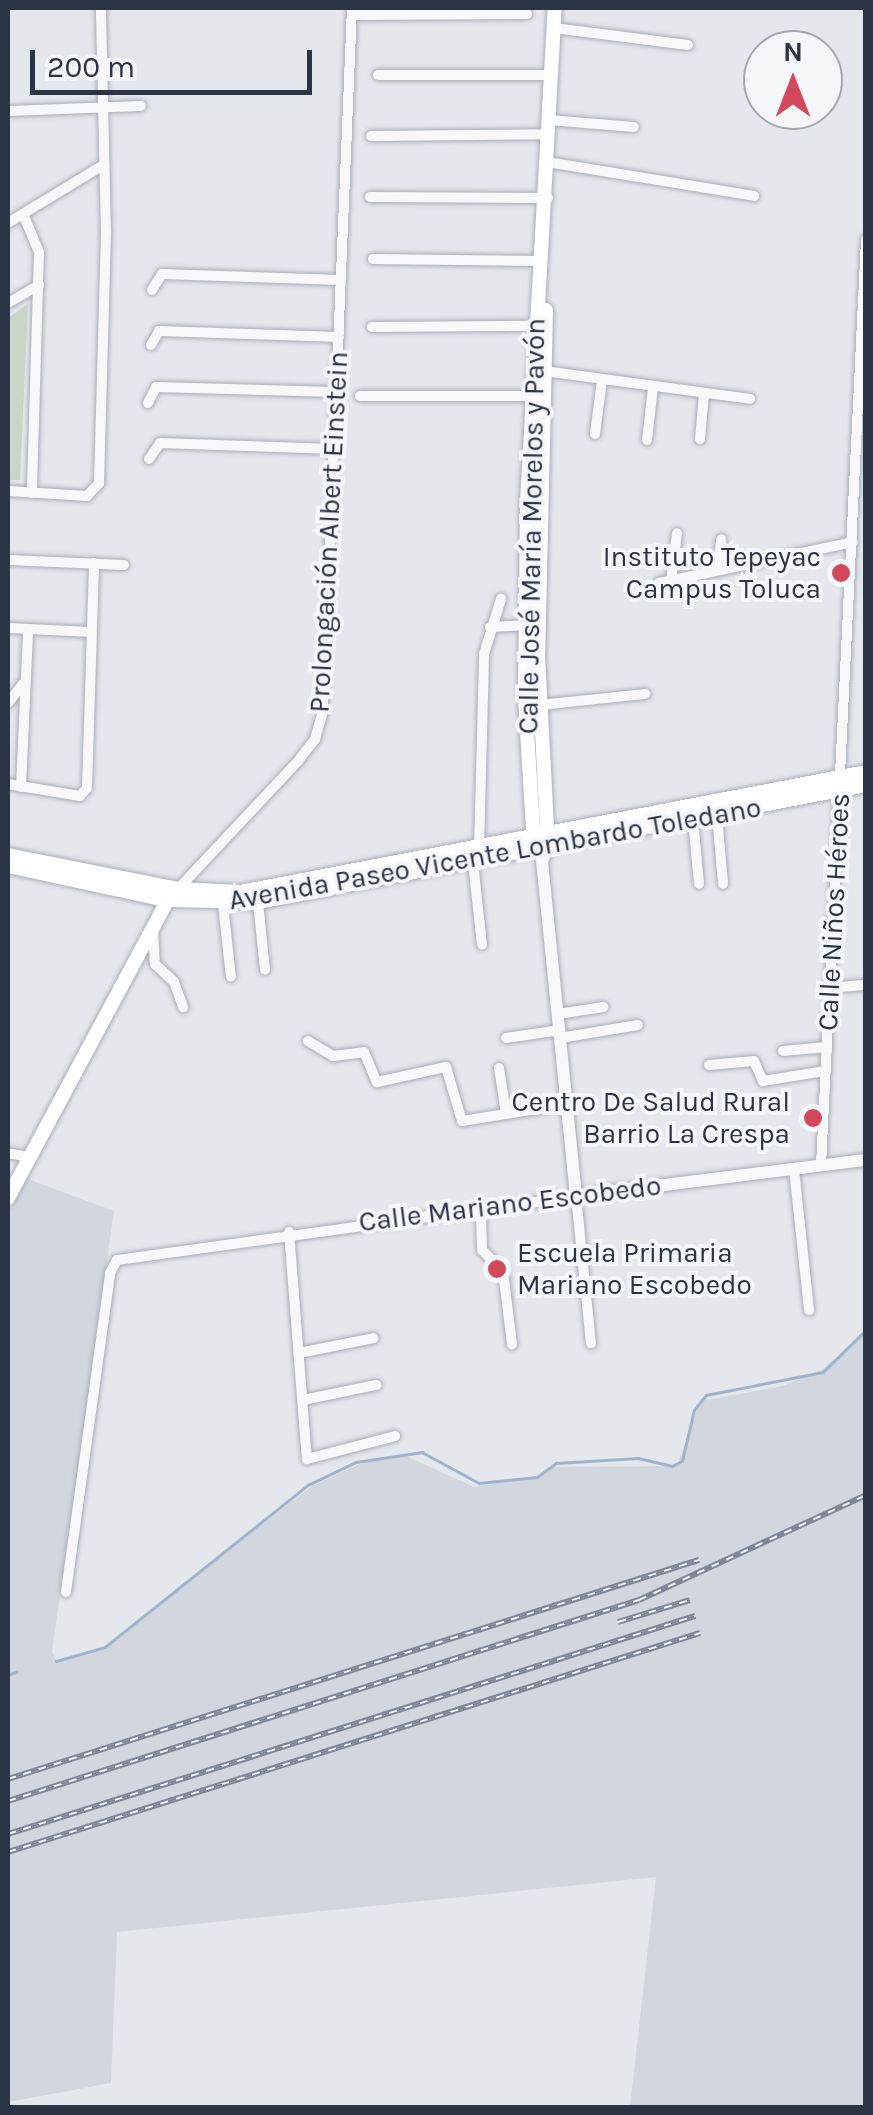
<!DOCTYPE html>
<meta charset="utf-8">
<style>
body{margin:0}
#map{position:relative;width:873px;height:2115px;overflow:hidden;background:#e4e7ec;font-family:Karla,sans-serif}
div>[style]{position:absolute}
[style*='--x']{left:calc(var(--x)*1px);top:calc(var(--y)*1px);width:calc(var(--w)*1px);rotate:calc(var(--a)*1deg)}
.built>*{inset:0;background:#d2d6de}
.green>*{inset:0;background:#c9d6c5}
.stream>*{height:2.5px;margin:-1.25px;padding:0 1.25px;transform-origin:1.25px;border-radius:1.25px;background:#9fb4cc}
.roads{filter:drop-shadow(0 0 2px #a9aeb7) drop-shadow(0 0 2px #a9aeb7)}
.minor>*{height:10px;margin:-5px;padding:0 5px;transform-origin:5px;border-radius:5px;background:#f7f8fa}
.tertiary>*{height:12px;margin:-6px;padding:0 6px;transform-origin:6px;border-radius:6px;background:#f7f8fa}
.secondary>*{height:14px;margin:-7px;padding:0 7px;transform-origin:7px;border-radius:7px;background:#fff}
.rail>*{height:6px;margin-top:-3px;transform-origin:0;background:repeating-linear-gradient(90deg,#f4f6f9 0 8px,#7d8696 0 16px);box-sizing:border-box;border-block:2px solid #7d8696}
.dots>*{width:28px;height:28px;translate:-50% -50%;box-sizing:border-box;border:5px solid #f4f6f9;border-radius:50%}
span{translate:-50% -50%;white-space:nowrap;text-align:center;line-height:1.15;-webkit-text-stroke:8px #f4f6f9;paint-order:stroke}
.street-label{font-size:28px;color:#2b3445}
.poi-label{font-size:28px;color:#2b3445}
.right{translate:-100% -50%;text-align:right}
.left{translate:0 -50%;text-align:left}
.frame{position:absolute;inset:0;border:10px solid #2b3445;pointer-events:none}
.north{position:absolute;left:743px;top:30px;width:100px;height:100px;box-sizing:border-box;background:#f4f6f9;border:2px solid #a4a8b1;border-radius:50%;rotate:0deg;font-size:28px;font-weight:700;line-height:40px;text-align:center;color:#2b3445}
.north::after{content:'';display:block;margin:auto;width:35px;height:45px;background:#d1495b;clip-path:polygon(50% 0,100% 100%,50% 72%,0 100%)}
.scale{position:absolute;left:30px;top:50px;width:282px;height:45px;box-sizing:border-box;border:5px solid #2b3445;border-top:0;padding-left:12px;font-size:30px;line-height:35px;white-space:nowrap;color:#2b3445;-webkit-text-stroke:8px #f4f6f9;paint-order:stroke}
</style>
<div id="map">
<div class="built">
<div style="clip-path:polygon(25px 1178px,114px 1211px,52px 1651px,57px 1663px,107px 1645px,312px 1486px,362px 1463px,406px 1456px,474px 1487px,541px 1476px,549px 1467px,677px 1466px,700px 1401px,783px 1386px,823px 1369px,865px 1333px,865px 2107px,630px 2107px,656px 1877px,117px 1932px,111px 2083px,8px 2102px,8px 1213px)"></div>
</div>
<div class="green">
<div style="clip-path:polygon(28px 304px,20px 480px,8px 480px,8px 318px)"></div>
</div>
<div class="stream">
<div style="--x:56;--y:1661;--w:51;--a:-15.9"></div>
<div style="--x:105;--y:1647;--w:260;--a:-38.6"></div>
<div style="--x:308;--y:1485;--w:53;--a:-25.6"></div>
<div style="--x:356;--y:1462;--w:67;--a:-8.6"></div>
<div style="--x:422;--y:1452;--w:65;--a:28.5"></div>
<div style="--x:479;--y:1483;--w:58;--a:-5.9"></div>
<div style="--x:537;--y:1477;--w:24;--a:-36"></div>
<div style="--x:556;--y:1463;--w:82;--a:-3.5"></div>
<div style="--x:638;--y:1458;--w:35;--a:13"></div>
<div style="--x:672;--y:1466;--w:11;--a:-27"></div>
<div style="--x:682;--y:1461;--w:52;--a:-76.8"></div>
<div style="--x:694;--y:1410;--w:19;--a:-51"></div>
<div style="--x:706;--y:1395;--w:119;--a:-11.1"></div>
<div style="--x:823;--y:1372;--w:60;--a:-44.3"></div>
<div style="--x:8;--y:1675;--w:9;--a:-21"></div>
</div>
<div class="roads">
<div class="minor">
<div style="--x:352;--y:15;--w:175;--a:-0.3"></div>
<div style="--x:554;--y:28;--w:135;--a:7.2"></div>
<div style="--x:378;--y:75;--w:174;--a:0"></div>
<div style="--x:8;--y:111;--w:133;--a:-2.2"></div>
<div style="--x:549;--y:120;--w:85;--a:4.7"></div>
<div style="--x:371;--y:136;--w:177;--a:-0.6"></div>
<div style="--x:547;--y:162;--w:210;--a:9.3"></div>
<div style="--x:370;--y:197;--w:178;--a:0.3"></div>
<div style="--x:23;--y:214;--w:41;--a:67.2"></div>
<div style="--x:39;--y:252;--w:241;--a:91.7"></div>
<div style="--x:8;--y:223;--w:108;--a:-31.3"></div>
<div style="--x:373;--y:259;--w:166;--a:0.7"></div>
<div style="--x:152;--y:290;--w:19;--a:-58"></div>
<div style="--x:162;--y:274;--w:179;--a:1.9"></div>
<div style="--x:8;--y:303;--w:36;--a:-30"></div>
<div style="--x:372;--y:327;--w:163;--a:-0.4"></div>
<div style="--x:151;--y:345;--w:16;--a:-60"></div>
<div style="--x:159;--y:331;--w:180;--a:1.9"></div>
<div style="--x:544;--y:371;--w:208;--a:7.7"></div>
<div style="--x:360;--y:396;--w:172;--a:0"></div>
<div style="--x:148;--y:403;--w:18;--a:-63"></div>
<div style="--x:156;--y:387;--w:180;--a:1.6"></div>
<div style="--x:595;--y:434;--w:54;--a:-82.6"></div>
<div style="--x:700;--y:439;--w:45;--a:-84.9"></div>
<div style="--x:647;--y:440;--w:53;--a:-83.5"></div>
<div style="--x:149;--y:459;--w:19;--a:-55"></div>
<div style="--x:160;--y:443;--w:174;--a:2"></div>
<div style="--x:8;--y:491;--w:79;--a:3.6"></div>
<div style="--x:87;--y:496;--w:18;--a:-47"></div>
<div style="--x:99;--y:483;--w:250;--a:-88.4"></div>
<div style="--x:106;--y:233;--w:225;--a:-91.3"></div>
<div style="--x:8;--y:560;--w:116;--a:2.5"></div>
<div style="--x:718;--y:570;--w:31;--a:-84"></div>
<div style="--x:671;--y:581;--w:48;--a:-82.9"></div>
<div style="--x:659;--y:583;--w:198;--a:-11.9"></div>
<div style="--x:490;--y:627;--w:35;--a:-3"></div>
<div style="--x:8;--y:628;--w:83;--a:2.8"></div>
<div style="--x:8;--y:703;--w:24;--a:-52"></div>
<div style="--x:540;--y:705;--w:106;--a:-6"></div>
<div style="--x:8;--y:784;--w:73;--a:9.5"></div>
<div style="--x:80;--y:796;--w:11;--a:-49"></div>
<div style="--x:87;--y:788;--w:225;--a:-88.2"></div>
<div style="--x:21;--y:787;--w:157;--a:-87.4"></div>
<div style="--x:717;--y:815;--w:69;--a:85"></div>
<div style="--x:693;--y:820;--w:64;--a:84.6"></div>
<div style="--x:479;--y:849;--w:195;--a:-88.5"></div>
<div style="--x:484;--y:654;--w:58;--a:-72.8"></div>
<div style="--x:473;--y:863;--w:82;--a:83.7"></div>
<div style="--x:178;--y:889;--w:175;--a:-46.8"></div>
<div style="--x:298;--y:761;--w:28;--a:-52"></div>
<div style="--x:315;--y:739;--w:29;--a:-74"></div>
<div style="--x:323;--y:711;--w:704;--a:-87.64"></div>
<div style="--x:258;--y:902;--w:68;--a:84.1"></div>
<div style="--x:223;--y:905;--w:72;--a:83.7"></div>
<div style="--x:153;--y:929;--w:35;--a:87"></div>
<div style="--x:155;--y:964;--w:26;--a:43"></div>
<div style="--x:174;--y:982;--w:27;--a:70"></div>
<div style="--x:829;--y:988;--w:37;--a:-5"></div>
<div style="--x:558;--y:1014;--w:46;--a:-8.8"></div>
<div style="--x:506;--y:1038;--w:55;--a:-8.4"></div>
<div style="--x:560;--y:1038;--w:79;--a:-9.5"></div>
<div style="--x:308;--y:1041;--w:29;--a:31"></div>
<div style="--x:333;--y:1056;--w:31;--a:-7"></div>
<div style="--x:364;--y:1052;--w:33;--a:67"></div>
<div style="--x:377;--y:1082;--w:71;--a:-12.3"></div>
<div style="--x:446;--y:1067;--w:56;--a:73.5"></div>
<div style="--x:462;--y:1121;--w:107;--a:-9.1"></div>
<div style="--x:783;--y:1051;--w:43;--a:-5.3"></div>
<div style="--x:709;--y:1065;--w:45;--a:-5.1"></div>
<div style="--x:754;--y:1061;--w:22;--a:66"></div>
<div style="--x:763;--y:1081;--w:63;--a:-9.2"></div>
<div style="--x:499;--y:1068;--w:46;--a:81.2"></div>
<div style="--x:8;--y:1153;--w:21;--a:11"></div>
<div style="--x:821;--y:1166;--w:927;--a:-87.22"></div>
<div style="--x:794;--y:1169;--w:142;--a:83.9"></div>
<div style="--x:481;--y:1210;--w:40;--a:88.6"></div>
<div style="--x:482;--y:1250;--w:30;--a:45"></div>
<div style="--x:503;--y:1271;--w:74;--a:83"></div>
<div style="--x:289;--y:1232;--w:228;--a:85.5"></div>
<div style="--x:307;--y:1459;--w:91;--a:-14.6"></div>
<div style="--x:299;--y:1353;--w:76;--a:-11.3"></div>
<div style="--x:303;--y:1400;--w:75;--a:-11.6"></div>
<div style="--x:66;--y:1592;--w:322;--a:-82.1"></div>
<div style="--x:110;--y:1273;--w:15;--a:-62"></div>
<div style="--x:117;--y:1260;--w:463;--a:-7.9"></div>
<div style="--x:576;--y:1196;--w:148;--a:84.2"></div>
</div>
<div class="tertiary">
<div style="--x:548;--y:848;--w:14;--a:115"></div>
<div style="--x:542;--y:861;--w:337;--a:84.2"></div>
<div style="--x:576;--y:1196;--w:292;--a:-7.1"></div>
</div>
<div class="secondary">
<div style="--x:546;--y:310;--w:345;--a:91.3"></div>
<div style="--x:538;--y:655;--w:188;--a:87"></div>
<div style="--x:534;--y:845;--w:148;--a:-93.5"></div>
<div style="--x:525;--y:697;--w:194;--a:-89.4"></div>
<div style="--x:527;--y:503;--w:496;--a:-86.8"></div>
<div style="--x:8;--y:855;--w:173;--a:11.3"></div>
<div style="--x:178;--y:889;--w:62;--a:2.8"></div>
<div style="--x:240;--y:892;--w:637;--a:-10.85"></div>
<div style="--x:8;--y:866;--w:161;--a:12.2"></div>
<div style="--x:165;--y:900;--w:93;--a:1.2"></div>
<div style="--x:258;--y:902;--w:619;--a:-10.89"></div>
<div style="--x:8;--y:1198;--w:343;--a:-61.8"></div>
</div>
</div>
<div class="rail">
<div style="--x:618;--y:1622;--w:75;--a:-17"></div>
<div style="--x:8;--y:1779;--w:725;--a:-17.59"></div>
<div style="--x:8;--y:1801;--w:662;--a:-17.67"></div>
<div style="--x:639;--y:1600;--w:250;--a:-24.8"></div>
<div style="--x:8;--y:1834;--w:721;--a:-17.61"></div>
<div style="--x:8;--y:1852;--w:726;--a:-17.56"></div>
</div>
<div class="dots">
<div style="left:841px;top:573px;background:#d1495b"></div>
<div style="left:813px;top:1118px;background:#d1495b"></div>
<div style="left:497px;top:1269px;background:#d1495b"></div>
</div>
<div class="street-label">
<span style="left:532px;top:526px;rotate:-89deg">Calle José María Morelos y Pavón</span>
<span style="left:329px;top:532px;rotate:-87deg">Prolongación Albert Einstein</span>
<span style="left:495px;top:854px;rotate:-10deg">Avenida Paseo Vicente Lombardo Toledano</span>
<span style="left:834px;top:912px;rotate:-87deg">Calle Niños Héroes</span>
<span style="left:510px;top:1204px;rotate:-7deg">Calle Mariano Escobedo</span>
</div>
<div class="poi-label">
<span class="right" style="left:821px;top:573px">Instituto Tepeyac<br>Campus Toluca</span>
<span class="right" style="left:790px;top:1118px">Centro De Salud Rural<br>Barrio La Crespa</span>
<span class="left" style="left:517px;top:1269px">Escuela Primaria<br>Mariano Escobedo</span>
</div>
<div class="frame"></div>
<div class="north">N</div>
<div class="scale">200 m</div>
</div>
